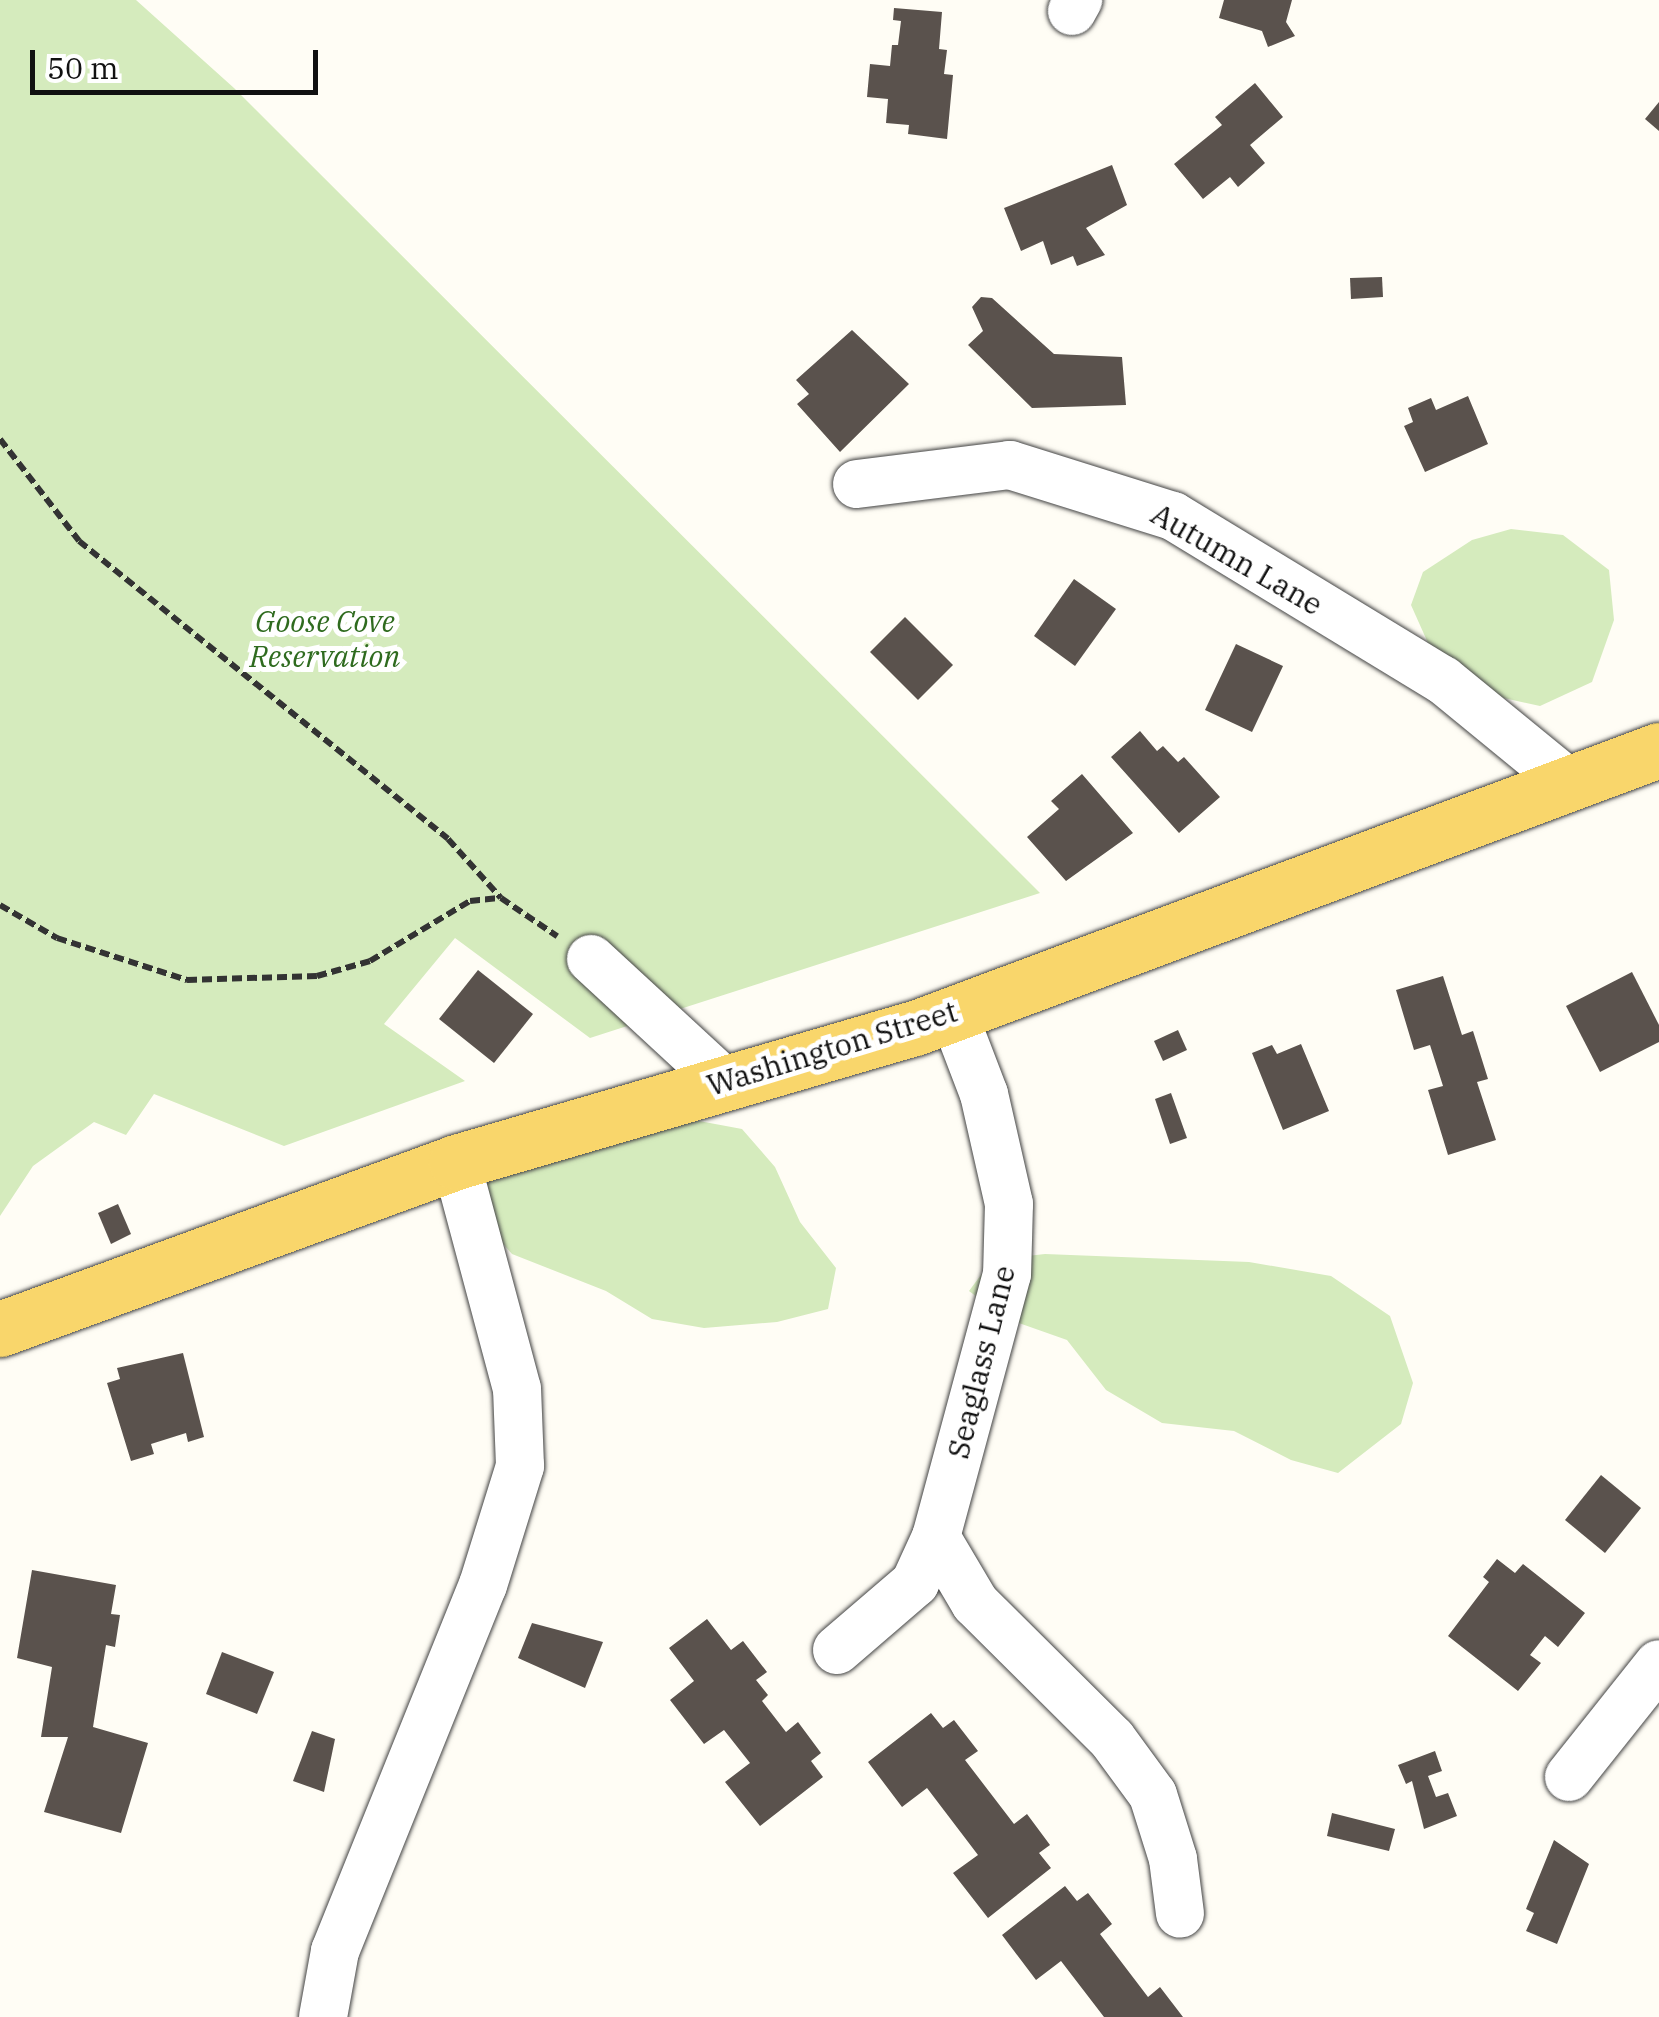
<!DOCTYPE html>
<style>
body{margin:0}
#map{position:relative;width:1659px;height:2017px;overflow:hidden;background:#fffdf5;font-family:"IBM Plex Serif",serif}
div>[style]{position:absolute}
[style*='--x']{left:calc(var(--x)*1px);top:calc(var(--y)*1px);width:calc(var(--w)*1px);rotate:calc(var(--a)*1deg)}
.green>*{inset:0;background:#d5ebbd}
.building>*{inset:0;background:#5a524d}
.path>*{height:6px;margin-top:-3px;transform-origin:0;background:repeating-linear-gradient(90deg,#333 0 10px,transparent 0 15px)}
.roads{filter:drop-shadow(0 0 2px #444) drop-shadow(0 0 2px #444)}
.minor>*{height:48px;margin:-24px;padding:0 24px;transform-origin:24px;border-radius:24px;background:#fff}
.major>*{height:55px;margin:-27.5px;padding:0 27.5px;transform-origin:27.5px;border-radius:27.5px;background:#f9d66b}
span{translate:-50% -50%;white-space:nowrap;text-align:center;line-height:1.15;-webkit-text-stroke:10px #fff;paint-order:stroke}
.street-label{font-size:30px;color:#111}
.park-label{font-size:30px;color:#2f6b1f;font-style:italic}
.scale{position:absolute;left:30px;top:50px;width:288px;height:45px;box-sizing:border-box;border:5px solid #111;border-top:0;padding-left:12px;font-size:30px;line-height:35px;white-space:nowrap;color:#111;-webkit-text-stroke:8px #fff;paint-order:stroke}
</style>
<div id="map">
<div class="green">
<div style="clip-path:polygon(0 0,136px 0,234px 88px,1040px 893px,590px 1038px,455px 938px,384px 1024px,465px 1081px,284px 1146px,154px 1094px,126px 1135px,94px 1122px,33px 1166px,0 1216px)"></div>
<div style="clip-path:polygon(1511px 529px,1563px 535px,1609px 570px,1614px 620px,1592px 682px,1540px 706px,1477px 692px,1432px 652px,1411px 605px,1423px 572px,1472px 540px)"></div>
<div style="clip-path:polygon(683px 1118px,742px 1129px,775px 1167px,800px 1222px,836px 1268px,828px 1309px,777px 1322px,704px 1328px,652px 1319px,606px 1291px,512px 1254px,475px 1212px,487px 1179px,615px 1144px)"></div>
<div style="clip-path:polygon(1045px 1254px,1249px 1262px,1331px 1276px,1390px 1316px,1413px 1383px,1401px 1424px,1338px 1473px,1291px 1460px,1234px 1431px,1162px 1423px,1106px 1390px,1067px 1340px,1005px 1318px,969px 1291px,992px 1260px)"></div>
</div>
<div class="building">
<div style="clip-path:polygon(1224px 0,1292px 0,1286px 22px,1295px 36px,1268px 47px,1262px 31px,1219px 18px)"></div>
<div style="clip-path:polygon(894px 8px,942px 12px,939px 49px,947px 50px,944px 74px,953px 75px,947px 139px,908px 134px,909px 125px,886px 123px,888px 99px,867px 97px,870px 64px,890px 66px,892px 45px,898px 45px,901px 21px,893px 20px)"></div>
<div style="clip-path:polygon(1255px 83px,1283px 117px,1250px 145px,1265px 163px,1238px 187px,1230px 177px,1203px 199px,1174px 164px,1222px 125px,1215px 117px)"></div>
<div style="clip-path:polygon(1659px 102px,1659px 131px,1645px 119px)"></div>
<div style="clip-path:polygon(1112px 165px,1127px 205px,1086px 228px,1105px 255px,1077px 266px,1073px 256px,1051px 265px,1043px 241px,1021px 251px,1004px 208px)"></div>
<div style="clip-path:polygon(1382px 277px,1383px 297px,1351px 299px,1350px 278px)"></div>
<div style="clip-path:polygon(981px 297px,992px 298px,1054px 354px,1122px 357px,1126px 405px,1032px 408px,968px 345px,983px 331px,972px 307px)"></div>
<div style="clip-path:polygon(852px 330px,909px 384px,840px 452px,797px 404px,809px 394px,796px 380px)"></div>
<div style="clip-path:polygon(1468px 396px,1488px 444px,1425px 472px,1404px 426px,1413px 422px,1408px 408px,1431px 398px,1436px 410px)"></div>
<div style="clip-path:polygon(1074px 579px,1116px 609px,1075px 666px,1034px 636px)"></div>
<div style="clip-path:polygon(905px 617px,953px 665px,918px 700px,870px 652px)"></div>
<div style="clip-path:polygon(1236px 644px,1283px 666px,1252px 732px,1205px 710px)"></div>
<div style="clip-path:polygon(1140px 731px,1157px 751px,1163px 746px,1178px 762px,1184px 757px,1220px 797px,1179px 833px,1111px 757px)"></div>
<div style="clip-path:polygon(1082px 774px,1133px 833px,1066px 881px,1027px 837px,1059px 809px,1051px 801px)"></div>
<div style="clip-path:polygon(478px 970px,533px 1014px,494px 1063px,439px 1019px)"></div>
<div style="clip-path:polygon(1632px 972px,1659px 1025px,1659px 1042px,1600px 1072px,1566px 1006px)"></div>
<div style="clip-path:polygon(1443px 976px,1462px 1035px,1473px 1031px,1488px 1079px,1477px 1082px,1496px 1140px,1448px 1155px,1428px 1090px,1443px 1086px,1430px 1045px,1414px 1050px,1396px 990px)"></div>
<div style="clip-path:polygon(1178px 1030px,1187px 1050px,1163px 1061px,1154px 1041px)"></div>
<div style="clip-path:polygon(1301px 1044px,1329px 1111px,1283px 1130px,1252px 1053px,1272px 1045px,1277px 1054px)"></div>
<div style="clip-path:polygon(1171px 1093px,1187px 1138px,1170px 1144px,1155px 1099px)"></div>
<div style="clip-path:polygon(118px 1204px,131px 1234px,111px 1244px,98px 1213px)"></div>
<div style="clip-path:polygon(183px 1353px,204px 1437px,188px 1442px,186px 1433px,151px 1444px,154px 1454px,131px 1461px,107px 1383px,120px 1379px,117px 1368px)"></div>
<div style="clip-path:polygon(1601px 1475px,1641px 1508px,1605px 1553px,1565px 1520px)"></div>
<div style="clip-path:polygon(1497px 1559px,1515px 1573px,1523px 1564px,1585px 1613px,1558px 1647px,1545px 1636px,1530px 1655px,1541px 1663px,1518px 1691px,1448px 1636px,1489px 1582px,1483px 1577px)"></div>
<div style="clip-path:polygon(32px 1570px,116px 1585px,111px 1614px,120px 1615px,115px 1647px,106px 1645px,93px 1727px,148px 1743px,121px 1833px,44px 1812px,68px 1737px,41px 1737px,52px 1667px,17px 1658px)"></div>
<div style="clip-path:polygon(707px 1619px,731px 1650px,743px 1641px,767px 1672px,756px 1680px,768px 1695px,762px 1701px,786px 1732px,798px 1722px,821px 1753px,811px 1761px,823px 1777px,760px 1826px,725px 1782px,750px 1763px,724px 1730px,704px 1744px,670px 1700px,694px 1681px,669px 1648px)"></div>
<div style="clip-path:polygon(532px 1623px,603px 1642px,585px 1688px,518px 1658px)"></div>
<div style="clip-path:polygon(222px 1652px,274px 1672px,257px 1714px,206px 1694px)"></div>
<div style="clip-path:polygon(931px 1713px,943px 1728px,954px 1720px,978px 1751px,965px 1760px,1014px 1824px,1027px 1814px,1050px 1845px,1039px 1853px,1051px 1868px,988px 1918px,953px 1873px,978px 1855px,927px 1788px,902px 1807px,868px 1762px)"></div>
<div style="clip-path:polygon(312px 1731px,335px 1739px,324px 1792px,293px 1781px)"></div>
<div style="clip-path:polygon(1435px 1751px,1442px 1771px,1428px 1776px,1436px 1797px,1448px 1793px,1457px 1816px,1424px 1829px,1412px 1781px,1406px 1784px,1398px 1765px)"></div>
<div style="clip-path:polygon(1332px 1813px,1395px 1829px,1389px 1851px,1327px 1836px)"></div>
<div style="clip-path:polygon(1554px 1840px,1589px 1864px,1557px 1944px,1526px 1931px,1534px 1913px,1526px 1909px)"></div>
<div style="clip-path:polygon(1065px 1886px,1077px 1901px,1088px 1893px,1112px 1924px,1100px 1934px,1148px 1997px,1160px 1987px,1183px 2017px,1104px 2017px,1061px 1961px,1036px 1980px,1002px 1935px)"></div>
</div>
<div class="path">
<div style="--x:0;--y:439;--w:129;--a:52.2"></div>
<div style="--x:79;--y:541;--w:474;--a:38.9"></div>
<div style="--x:448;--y:839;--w:79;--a:48.1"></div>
<div style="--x:501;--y:898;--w:68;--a:34.2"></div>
<div style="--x:0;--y:905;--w:66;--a:30.1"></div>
<div style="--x:57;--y:938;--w:137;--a:17.9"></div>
<div style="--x:187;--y:980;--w:130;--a:-1.8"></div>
<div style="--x:317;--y:976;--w:55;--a:-15.8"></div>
<div style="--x:370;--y:961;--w:117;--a:-31"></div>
<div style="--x:470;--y:901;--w:31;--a:-6"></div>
</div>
<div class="roads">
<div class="minor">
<div style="--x:1072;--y:11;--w:13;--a:-61"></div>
<div style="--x:857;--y:484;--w:154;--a:-7.1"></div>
<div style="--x:1010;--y:465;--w:171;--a:17.4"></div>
<div style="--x:1173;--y:516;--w:316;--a:31.3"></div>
<div style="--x:1443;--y:680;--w:163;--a:39.3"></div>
<div style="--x:591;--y:959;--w:178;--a:42.7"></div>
<div style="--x:953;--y:1013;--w:87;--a:69.1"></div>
<div style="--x:984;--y:1094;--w:113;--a:77.2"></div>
<div style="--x:1009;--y:1204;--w:70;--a:91.6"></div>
<div style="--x:1007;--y:1274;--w:272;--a:105.1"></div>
<div style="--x:936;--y:1537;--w:77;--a:59.4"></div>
<div style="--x:975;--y:1603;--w:193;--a:44.8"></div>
<div style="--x:1112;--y:1739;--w:69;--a:53.8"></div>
<div style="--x:1153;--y:1795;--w:67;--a:72.6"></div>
<div style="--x:1173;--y:1859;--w:55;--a:82.7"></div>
<div style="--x:837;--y:1650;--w:103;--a:-40.7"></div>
<div style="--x:915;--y:1583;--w:51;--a:-65.5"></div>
<div style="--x:1569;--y:1777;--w:144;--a:-51.5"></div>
<div style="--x:323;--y:2017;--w:67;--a:-79.7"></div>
<div style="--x:335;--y:1951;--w:395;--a:-68"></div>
<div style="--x:483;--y:1585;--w:125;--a:-72.7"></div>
<div style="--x:520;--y:1466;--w:77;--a:-92.2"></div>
<div style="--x:517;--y:1389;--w:235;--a:-105"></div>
</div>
<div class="major">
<div style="--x:0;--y:1329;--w:486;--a:-20.1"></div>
<div style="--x:456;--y:1162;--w:478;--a:-16.3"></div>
<div style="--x:915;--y:1028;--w:794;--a:-20.49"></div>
</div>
</div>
<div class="street-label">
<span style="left:1237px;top:559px;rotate:30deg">Autumn Lane</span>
<span style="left:832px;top:1048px;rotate:-17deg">Washington Street</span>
<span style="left:981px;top:1362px;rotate:-76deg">Seaglass Lane</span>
</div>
<div class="park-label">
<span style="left:325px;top:638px">Goose Cove<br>Reservation</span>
</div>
<div class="scale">50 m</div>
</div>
